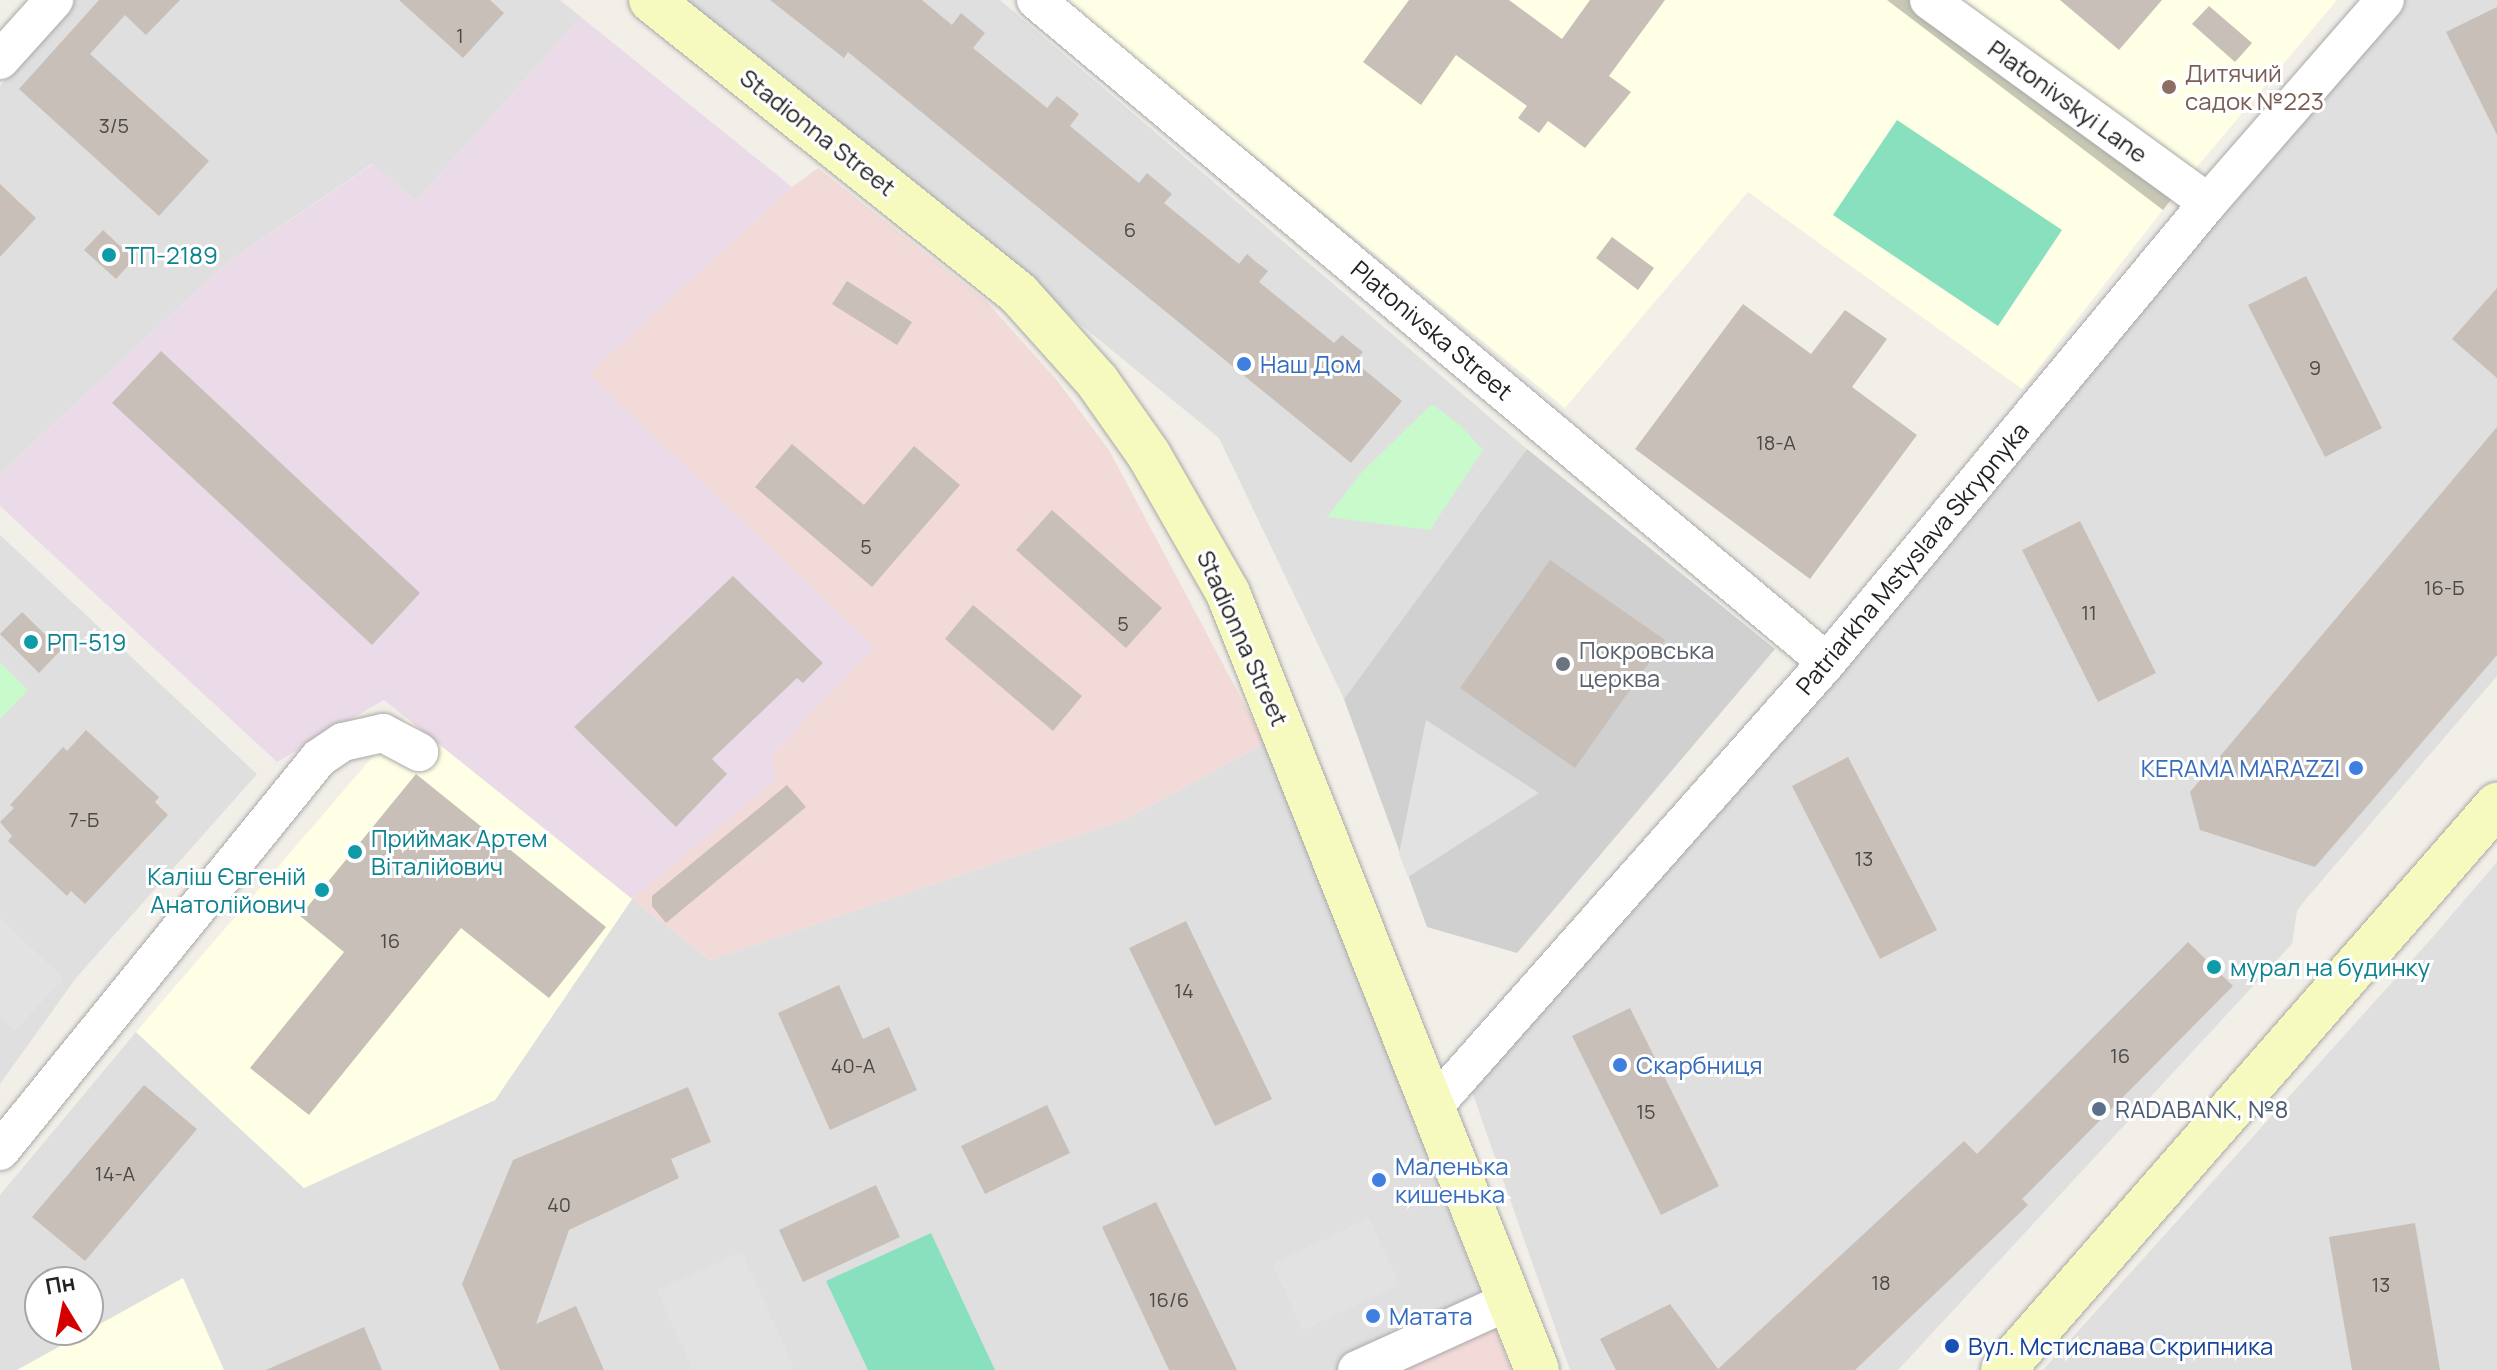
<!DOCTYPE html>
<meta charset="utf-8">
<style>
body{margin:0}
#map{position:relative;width:2497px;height:1370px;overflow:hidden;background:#f2efe9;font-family:Manrope,sans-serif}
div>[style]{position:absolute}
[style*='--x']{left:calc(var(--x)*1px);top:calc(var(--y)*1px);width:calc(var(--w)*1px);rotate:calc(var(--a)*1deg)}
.residential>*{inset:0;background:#e0dfdf}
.commercial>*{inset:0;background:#f2dad9}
.industrial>*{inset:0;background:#ebdbe8}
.education>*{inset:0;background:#ffffe5}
.religious>*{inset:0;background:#d0d0d0}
.construction>*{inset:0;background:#c7c7b4}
.park>*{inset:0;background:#c8facc}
.pitch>*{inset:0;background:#88e0be}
.parking>*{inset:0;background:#e2e2e2}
.building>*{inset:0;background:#c7bfb8}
.roads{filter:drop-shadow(0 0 2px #a9a9a9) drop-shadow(0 0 2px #a9a9a9)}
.street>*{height:38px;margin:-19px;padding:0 19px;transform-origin:19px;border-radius:19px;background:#fff}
.secondary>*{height:44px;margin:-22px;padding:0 22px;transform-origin:22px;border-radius:22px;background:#f7fabf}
.dots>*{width:22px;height:22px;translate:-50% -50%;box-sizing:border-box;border:4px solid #fff;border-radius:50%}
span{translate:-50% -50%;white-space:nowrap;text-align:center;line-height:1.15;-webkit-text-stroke:6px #fff;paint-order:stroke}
.number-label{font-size:20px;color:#4b4948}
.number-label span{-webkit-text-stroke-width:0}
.education-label{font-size:24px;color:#785e54}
.left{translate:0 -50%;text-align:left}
.street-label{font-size:24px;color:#222}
.culture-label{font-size:24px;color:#0d838f}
.right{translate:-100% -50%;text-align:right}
.shop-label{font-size:24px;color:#366cbe}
.worship-label{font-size:24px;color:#5b616d}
.service-label{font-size:24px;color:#4e5e75}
.transit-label{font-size:24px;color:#164399}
.north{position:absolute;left:24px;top:1266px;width:80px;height:80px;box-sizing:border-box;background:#fff;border:2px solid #a7a7a7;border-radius:50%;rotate:350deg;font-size:22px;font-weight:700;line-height:32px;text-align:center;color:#222}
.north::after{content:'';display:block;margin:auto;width:28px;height:36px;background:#d40000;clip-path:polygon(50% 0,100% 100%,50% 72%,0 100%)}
</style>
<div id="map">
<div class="residential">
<div style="clip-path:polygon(75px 0,560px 0,581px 17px,416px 201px,372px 164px,228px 262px,0 474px,0 86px)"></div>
<div style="clip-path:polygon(684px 0,1000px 0,1527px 449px,1344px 699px,1219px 438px)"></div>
<div style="clip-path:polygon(2390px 0,2497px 0,2497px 676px,2306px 899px,2297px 911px,2292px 944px,1898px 1370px,1570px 1370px,1465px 1072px)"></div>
<div style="clip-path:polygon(0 535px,257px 774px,76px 978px,0 1084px)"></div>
<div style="clip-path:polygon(evenodd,1265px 743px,1494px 1325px,1393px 1370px,0 1370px,0 1195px,136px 1032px,304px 1188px,495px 1100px,632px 899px,710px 960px,1126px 819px,1265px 743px,40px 1282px,88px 1282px,88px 1330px,40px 1330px,40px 1282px)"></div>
<div style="clip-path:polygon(2497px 862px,2497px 1370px,2043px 1370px,2431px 939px)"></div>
</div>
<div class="commercial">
<div style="clip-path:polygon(818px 168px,986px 301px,1056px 379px,1109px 450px,1265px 743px,1126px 819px,710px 960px,632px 899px,774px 780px,772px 755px,874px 647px,588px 374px,792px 187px)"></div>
<div style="clip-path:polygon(1494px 1325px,1511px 1370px,1393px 1370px)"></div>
</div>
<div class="industrial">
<div style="clip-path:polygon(581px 17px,792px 187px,589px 374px,874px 647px,772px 755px,775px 780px,632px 899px,384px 700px,277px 762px,0 506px,0 474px,228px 262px,373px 164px,416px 201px)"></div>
</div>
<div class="education">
<div style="clip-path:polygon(1062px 0,1887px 0,2163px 210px,2022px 389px,1748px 192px,1565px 408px)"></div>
<div style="clip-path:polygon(1955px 0,2337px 0,2191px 174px)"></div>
<div style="clip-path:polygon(406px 718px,632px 899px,495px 1100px,304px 1188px,136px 1032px)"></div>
<div style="clip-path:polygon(183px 1278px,224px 1370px,17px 1370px)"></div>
</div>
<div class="religious">
<div style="clip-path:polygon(1527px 449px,1775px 649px,1517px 953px,1427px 927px,1344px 699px)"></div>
</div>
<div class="construction">
<div style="clip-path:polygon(1887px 0,1955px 0,2191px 174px,2163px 210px)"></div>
</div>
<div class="park">
<div style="clip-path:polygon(1432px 404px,1460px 425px,1483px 450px,1430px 530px,1327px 517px,1362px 472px)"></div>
<div style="clip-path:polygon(0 662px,28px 690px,0 719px)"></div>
</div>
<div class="pitch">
<div style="clip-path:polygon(1897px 120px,2062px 230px,1998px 326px,1833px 215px)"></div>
<div style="clip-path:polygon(931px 1233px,995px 1370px,868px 1370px,826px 1281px)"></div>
</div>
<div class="parking">
<div style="clip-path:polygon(1426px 720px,1539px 793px,1408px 877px,1399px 854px)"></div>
<div style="clip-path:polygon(0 917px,64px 979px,14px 1031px,0 1017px)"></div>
<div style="clip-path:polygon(1369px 1218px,1400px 1285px,1303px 1330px,1272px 1264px)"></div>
<div style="clip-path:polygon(742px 1252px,795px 1370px,693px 1370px,657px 1290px)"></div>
</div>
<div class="building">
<div style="clip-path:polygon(99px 0,180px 0,146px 35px,125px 15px,90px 54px,209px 161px,159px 216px,19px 89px)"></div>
<div style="clip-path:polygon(399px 0,490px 0,504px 13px,463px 58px)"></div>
<div style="clip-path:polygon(770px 0,922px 0,952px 25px,961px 13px,985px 33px,973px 48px,1047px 108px,1057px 96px,1079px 114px,1070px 126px,1139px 183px,1147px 173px,1159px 183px,1172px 194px,1164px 203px,1239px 264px,1247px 254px,1256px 262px,1268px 271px,1259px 282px,1334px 343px,1342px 335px,1353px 344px,1363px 352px,1355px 362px,1402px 401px,1351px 463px,848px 52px,844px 58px)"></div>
<div style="clip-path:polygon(1409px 0,1509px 0,1562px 39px,1590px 0,1665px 0,1609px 76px,1631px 92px,1585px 148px,1548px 121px,1539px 133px,1518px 118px,1527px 106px,1456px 55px,1421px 105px,1363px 62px)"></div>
<div style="clip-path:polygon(2060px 0,2162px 0,2119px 50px)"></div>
<div style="clip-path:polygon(2209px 6px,2252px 43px,2235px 62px,2192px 24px)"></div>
<div style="clip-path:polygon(2497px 7px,2497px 135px,2446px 32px)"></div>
<div style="clip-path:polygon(0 184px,36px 218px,0 257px)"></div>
<div style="clip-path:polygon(103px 230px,134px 259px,116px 279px,84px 250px)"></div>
<div style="clip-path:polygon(1612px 237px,1654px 268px,1638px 290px,1596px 258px)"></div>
<div style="clip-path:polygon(2306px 276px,2382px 428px,2325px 457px,2248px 305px)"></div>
<div style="clip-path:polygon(847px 281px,912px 322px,897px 345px,832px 304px)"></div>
<div style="clip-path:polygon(2497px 288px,2497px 378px,2452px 339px)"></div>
<div style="clip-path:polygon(1743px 304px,1811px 354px,1845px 310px,1887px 339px,1852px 387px,1917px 435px,1810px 579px,1635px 449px)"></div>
<div style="clip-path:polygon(161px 351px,420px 593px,372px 645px,112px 403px)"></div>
<div style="clip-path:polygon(2497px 427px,2497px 655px,2315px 867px,2200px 830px,2190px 792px)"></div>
<div style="clip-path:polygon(792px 444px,864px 505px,914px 446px,960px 485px,872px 587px,755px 487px)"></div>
<div style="clip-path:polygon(1052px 510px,1162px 608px,1126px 648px,1016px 550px)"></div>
<div style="clip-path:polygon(2080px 521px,2156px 673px,2098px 702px,2022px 550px)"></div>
<div style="clip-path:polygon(1550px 560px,1665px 640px,1575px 768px,1460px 688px)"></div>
<div style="clip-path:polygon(733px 576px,823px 663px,803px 683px,797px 678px,712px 759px,727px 774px,676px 827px,574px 727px)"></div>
<div style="clip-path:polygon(973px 605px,1082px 696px,1053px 731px,945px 639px)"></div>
<div style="clip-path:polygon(22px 612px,61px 650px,39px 673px,0 634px)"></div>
<div style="clip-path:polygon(86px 730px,159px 797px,155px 802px,168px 815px,85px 904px,71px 891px,67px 896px,8px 841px,12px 836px,0 822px,14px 808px,10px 805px,63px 747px,67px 751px)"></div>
<div style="clip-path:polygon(1848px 757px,1937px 930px,1880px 959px,1792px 786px)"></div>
<div style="clip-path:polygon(416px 774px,606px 927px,549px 998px,461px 928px,309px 1115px,250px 1068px,344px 952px,300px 916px)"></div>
<div style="clip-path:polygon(787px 785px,806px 807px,666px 923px,652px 906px,652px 896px)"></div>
<div style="clip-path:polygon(1186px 921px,1272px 1099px,1215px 1126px,1129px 948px)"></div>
<div style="clip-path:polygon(2188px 942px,2233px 986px,2022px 1199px,2028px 1205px,1855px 1370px,1616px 1370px,1600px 1339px,1670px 1304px,1718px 1369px,1964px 1141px,1977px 1154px)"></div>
<div style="clip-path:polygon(839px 985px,863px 1039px,889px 1027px,917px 1090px,830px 1130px,778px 1013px)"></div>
<div style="clip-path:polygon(1630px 1008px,1719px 1186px,1661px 1215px,1572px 1036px)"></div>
<div style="clip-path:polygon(144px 1085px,197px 1129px,85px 1261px,32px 1217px)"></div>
<div style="clip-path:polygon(688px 1087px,711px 1142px,671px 1159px,679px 1178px,569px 1230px,536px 1324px,576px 1306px,604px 1370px,500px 1370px,462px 1284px,513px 1160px)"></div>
<div style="clip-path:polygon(1047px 1105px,1070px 1153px,985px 1194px,961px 1146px)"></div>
<div style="clip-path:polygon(876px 1185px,900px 1237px,803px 1282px,779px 1230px)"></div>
<div style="clip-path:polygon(1156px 1202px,1237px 1370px,1169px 1370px,1102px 1227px)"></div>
<div style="clip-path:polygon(2415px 1223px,2440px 1370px,2352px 1370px,2329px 1237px)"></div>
<div style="clip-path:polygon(364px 1327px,382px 1370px,266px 1370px)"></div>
</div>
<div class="roads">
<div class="street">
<div style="--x:1036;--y:0;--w:1031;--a:39.93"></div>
<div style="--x:1929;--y:0;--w:345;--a:36"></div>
<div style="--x:0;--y:60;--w:81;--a:-48"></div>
<div style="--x:1432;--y:1108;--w:596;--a:-48.47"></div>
<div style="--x:1827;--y:662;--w:597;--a:-50.31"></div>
<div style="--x:2208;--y:203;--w:269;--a:-48.9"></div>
<div style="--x:0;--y:1151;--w:506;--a:-50.93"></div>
<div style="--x:319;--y:758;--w:29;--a:-34"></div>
<div style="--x:343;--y:742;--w:41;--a:-12.7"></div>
<div style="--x:383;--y:733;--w:41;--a:27.8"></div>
<div style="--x:1357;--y:1370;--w:165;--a:-24.4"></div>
</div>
<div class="secondary">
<div style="--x:651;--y:0;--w:471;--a:38.6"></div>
<div style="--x:1019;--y:294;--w:117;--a:48.1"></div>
<div style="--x:1097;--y:381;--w:90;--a:54.9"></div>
<div style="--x:1149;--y:455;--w:159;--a:60.2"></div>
<div style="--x:1228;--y:593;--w:836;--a:68.31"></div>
<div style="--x:2003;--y:1370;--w:751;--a:-48.84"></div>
</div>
</div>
<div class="dots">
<div style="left:2169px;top:87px;background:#8d6e63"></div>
<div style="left:109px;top:255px;background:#0f9aa8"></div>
<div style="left:1244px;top:364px;background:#3f7fe0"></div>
<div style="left:31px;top:642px;background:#0f9aa8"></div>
<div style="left:1563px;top:664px;background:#6b7280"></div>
<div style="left:2356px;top:768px;background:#3f7fe0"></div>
<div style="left:355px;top:852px;background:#0f9aa8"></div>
<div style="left:322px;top:890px;background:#0f9aa8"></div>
<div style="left:2214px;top:967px;background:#0f9aa8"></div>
<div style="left:1620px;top:1065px;background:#3f7fe0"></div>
<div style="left:2099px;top:1109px;background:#5c6f8a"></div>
<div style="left:1379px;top:1180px;background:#3f7fe0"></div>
<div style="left:1373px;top:1316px;background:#3f7fe0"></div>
<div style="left:1952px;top:1346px;background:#1a4fb4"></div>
</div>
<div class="number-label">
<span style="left:460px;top:35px">1</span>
<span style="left:114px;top:125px">3/5</span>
<span style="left:1130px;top:229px">6</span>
<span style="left:2315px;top:367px">9</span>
<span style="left:1776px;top:442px">18-А</span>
<span style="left:866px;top:546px">5</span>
<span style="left:2444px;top:587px">16-Б</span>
<span style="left:2089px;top:612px">11</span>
<span style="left:1123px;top:623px">5</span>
<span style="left:84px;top:819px">7-Б</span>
<span style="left:1864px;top:858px">13</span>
<span style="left:390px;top:940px">16</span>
<span style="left:1184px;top:990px">14</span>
<span style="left:2120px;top:1055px">16</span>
<span style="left:853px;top:1065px">40-А</span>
<span style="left:1646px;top:1111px">15</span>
<span style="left:115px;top:1173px">14-А</span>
<span style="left:559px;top:1204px">40</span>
<span style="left:1881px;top:1282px">18</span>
<span style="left:2381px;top:1284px">13</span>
<span style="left:1169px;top:1299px">16/6</span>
</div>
<div class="education-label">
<span class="left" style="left:2185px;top:87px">Дитячий<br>садок №223</span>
</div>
<div class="street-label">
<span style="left:2068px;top:101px;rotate:36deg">Platonivskyi Lane</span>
<span style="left:818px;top:132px;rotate:38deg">Stadionna Street</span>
<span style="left:1432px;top:330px;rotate:40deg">Platonivska Street</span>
<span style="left:1912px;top:558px;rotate:-50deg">Patriarkha Mstyslava Skrypnyka</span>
<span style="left:1243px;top:638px;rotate:66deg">Stadionna Street</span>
</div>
<div class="culture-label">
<span class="left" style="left:125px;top:255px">ТП-2189</span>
<span class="left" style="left:47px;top:642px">РП-519</span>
<span class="left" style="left:371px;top:852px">Приймак Артем<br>Віталійович</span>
<span class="right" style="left:306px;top:890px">Каліш Євгеній<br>Анатолійович</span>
<span class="left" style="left:2230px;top:967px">мурал на будинку</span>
</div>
<div class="shop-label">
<span class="left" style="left:1260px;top:364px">Наш Дом</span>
<span class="right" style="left:2340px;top:768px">KERAMA MARAZZI</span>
<span class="left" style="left:1636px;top:1065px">Скарбниця</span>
<span class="left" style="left:1395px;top:1180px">Маленька<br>кишенька</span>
<span class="left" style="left:1389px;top:1316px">Матата</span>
</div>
<div class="worship-label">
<span class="left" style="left:1579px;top:664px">Покровська<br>церква</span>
</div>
<div class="service-label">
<span class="left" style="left:2115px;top:1109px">RADABANK, №8</span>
</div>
<div class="transit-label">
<span class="left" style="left:1968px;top:1346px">Вул. Мстислава Скрипника</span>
</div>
<div class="north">Пн</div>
</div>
